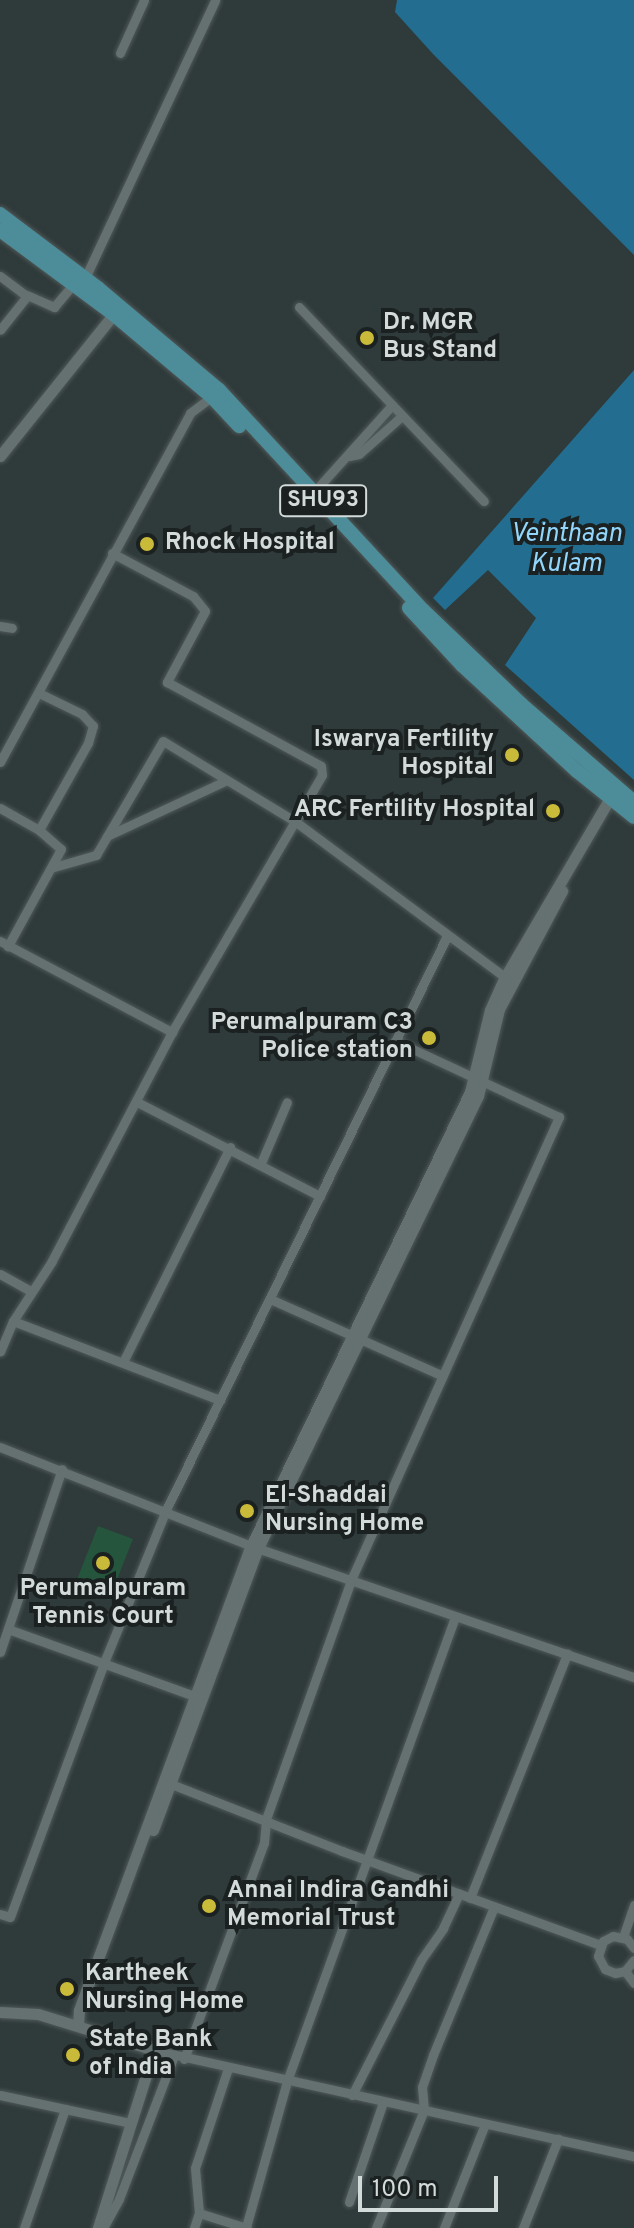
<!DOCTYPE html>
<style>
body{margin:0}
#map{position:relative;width:634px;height:2228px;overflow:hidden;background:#2f3a3a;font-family:Overpass,sans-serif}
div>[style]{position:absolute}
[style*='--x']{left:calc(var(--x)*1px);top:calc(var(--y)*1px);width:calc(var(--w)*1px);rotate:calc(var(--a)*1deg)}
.green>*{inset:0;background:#25553c}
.water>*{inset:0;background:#226d90}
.roads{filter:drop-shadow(0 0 2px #4f5858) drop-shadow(0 0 2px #4f5858)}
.minor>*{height:9px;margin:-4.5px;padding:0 4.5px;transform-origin:4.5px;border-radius:4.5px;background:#657171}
.tertiary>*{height:11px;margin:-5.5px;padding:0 5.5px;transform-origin:5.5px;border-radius:5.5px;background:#657171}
.primary>*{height:14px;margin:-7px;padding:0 7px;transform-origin:7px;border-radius:7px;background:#4c8d99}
.dots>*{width:22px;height:22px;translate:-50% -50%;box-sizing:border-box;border:4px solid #1b2020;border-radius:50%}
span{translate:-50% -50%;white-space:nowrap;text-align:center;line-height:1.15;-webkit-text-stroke:8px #1b2020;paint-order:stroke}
.shield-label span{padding:2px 6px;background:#1b2020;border:2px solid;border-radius:6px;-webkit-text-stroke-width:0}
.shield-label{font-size:22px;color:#d3dada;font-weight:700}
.poi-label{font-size:24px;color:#d3dada;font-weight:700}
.left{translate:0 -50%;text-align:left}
.right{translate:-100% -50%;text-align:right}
.water-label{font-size:26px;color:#92d6fb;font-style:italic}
.scale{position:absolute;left:358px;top:2176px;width:140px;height:36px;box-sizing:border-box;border:4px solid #d3dada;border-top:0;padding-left:10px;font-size:24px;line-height:28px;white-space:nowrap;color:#d3dada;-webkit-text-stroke:6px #1b2020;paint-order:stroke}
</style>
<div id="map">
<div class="green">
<div style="clip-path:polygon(98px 1526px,133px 1539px,109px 1600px,74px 1587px)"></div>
</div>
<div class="water">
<div style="clip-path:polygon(397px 0,634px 0,634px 255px,433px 54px,395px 12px)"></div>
<div style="clip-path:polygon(634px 370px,634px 780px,505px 665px,536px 618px,488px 570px,445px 610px,433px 598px)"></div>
</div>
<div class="roads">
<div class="minor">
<div style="--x:120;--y:53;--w:58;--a:-65.6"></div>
<div style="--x:0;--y:276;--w:34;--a:37"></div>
<div style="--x:27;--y:296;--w:43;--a:128.5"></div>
<div style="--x:85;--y:278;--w:307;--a:-64.9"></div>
<div style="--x:27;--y:295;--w:30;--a:24"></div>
<div style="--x:54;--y:307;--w:30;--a:-50"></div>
<div style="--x:299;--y:307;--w:268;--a:46.4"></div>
<div style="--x:349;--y:456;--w:10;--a:-11"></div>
<div style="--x:359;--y:454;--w:57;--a:-41.5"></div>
<div style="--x:314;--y:492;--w:117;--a:-48.1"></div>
<div style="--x:112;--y:553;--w:92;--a:28"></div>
<div style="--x:193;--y:596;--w:19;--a:51"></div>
<div style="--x:205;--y:611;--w:81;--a:118.2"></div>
<div style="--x:167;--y:682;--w:175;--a:28.6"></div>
<div style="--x:321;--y:766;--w:9;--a:84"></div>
<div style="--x:322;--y:775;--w:298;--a:120.3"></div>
<div style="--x:0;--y:626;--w:12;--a:9"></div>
<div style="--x:0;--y:762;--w:397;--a:-61.4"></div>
<div style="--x:190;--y:413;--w:31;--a:-37"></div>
<div style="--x:0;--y:808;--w:45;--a:29.4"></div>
<div style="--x:39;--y:830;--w:29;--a:41"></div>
<div style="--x:61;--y:849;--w:111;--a:118.7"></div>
<div style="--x:39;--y:830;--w:100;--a:-60.6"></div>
<div style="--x:88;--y:743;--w:18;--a:-74"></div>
<div style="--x:93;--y:726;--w:16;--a:-133"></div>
<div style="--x:82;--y:714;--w:48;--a:-154"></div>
<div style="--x:107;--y:836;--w:132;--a:-25"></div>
<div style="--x:54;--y:867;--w:44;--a:-15.9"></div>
<div style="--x:96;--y:855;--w:132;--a:-59.6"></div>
<div style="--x:163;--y:741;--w:156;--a:31.3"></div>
<div style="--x:296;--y:822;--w:260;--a:36.6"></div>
<div style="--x:0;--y:941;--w:195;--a:27.9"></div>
<div style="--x:172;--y:1032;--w:259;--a:117.7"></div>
<div style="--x:52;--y:1261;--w:72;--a:123"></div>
<div style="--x:13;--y:1321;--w:33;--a:113"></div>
<div style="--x:137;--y:1102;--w:206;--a:27.2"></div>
<div style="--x:261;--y:1163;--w:66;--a:-66.9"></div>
<div style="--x:0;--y:1274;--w:35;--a:29"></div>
<div style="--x:270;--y:1299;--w:189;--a:24"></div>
<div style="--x:13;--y:1321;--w:222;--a:20.9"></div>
<div style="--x:124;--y:1360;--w:238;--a:-63.5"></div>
<div style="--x:0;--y:1447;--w:270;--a:21.5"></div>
<div style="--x:251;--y:1546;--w:405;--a:18.9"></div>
<div style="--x:8;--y:1629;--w:198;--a:19.8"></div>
<div style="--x:0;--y:1652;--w:193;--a:-71.3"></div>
<div style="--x:166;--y:1782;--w:189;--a:21.4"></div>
<div style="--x:342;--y:1851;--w:275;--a:20"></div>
<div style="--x:470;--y:1898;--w:263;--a:-68.3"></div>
<div style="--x:0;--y:1914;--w:10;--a:17"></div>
<div style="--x:10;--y:1917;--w:269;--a:-69.7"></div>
<div style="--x:103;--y:1665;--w:167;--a:-67.9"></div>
<div style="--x:166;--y:1510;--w:639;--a:-63.92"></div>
<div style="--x:623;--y:1937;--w:34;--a:-71"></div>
<div style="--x:634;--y:1948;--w:11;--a:-128"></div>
<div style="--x:627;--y:1939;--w:14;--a:-168"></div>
<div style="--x:613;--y:1936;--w:11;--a:153"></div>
<div style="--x:603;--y:1941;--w:16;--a:108"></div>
<div style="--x:598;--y:1956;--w:15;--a:62"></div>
<div style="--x:605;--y:1969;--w:11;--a:22"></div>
<div style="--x:615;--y:1973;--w:10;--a:-11"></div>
<div style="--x:625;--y:1971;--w:14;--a:-51"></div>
<div style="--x:625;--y:1971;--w:15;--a:53"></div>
<div style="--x:154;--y:2050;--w:492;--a:12.5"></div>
<div style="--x:184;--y:2059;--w:230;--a:-69.7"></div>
<div style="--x:264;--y:1843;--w:24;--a:-85"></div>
<div style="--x:266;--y:1819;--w:254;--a:-70.4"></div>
<div style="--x:351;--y:1580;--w:508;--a:-65.81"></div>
<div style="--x:559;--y:1117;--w:181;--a:-155.1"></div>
<div style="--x:0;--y:2095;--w:134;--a:12.1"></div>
<div style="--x:352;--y:2095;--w:152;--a:-62.9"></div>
<div style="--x:421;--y:1960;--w:39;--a:-55"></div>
<div style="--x:443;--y:1928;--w:38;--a:-65"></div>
<div style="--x:349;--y:2202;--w:106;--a:-71.2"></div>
<div style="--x:199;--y:2213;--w:45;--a:-95.1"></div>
<div style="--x:195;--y:2168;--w:105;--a:-71.7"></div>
<div style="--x:246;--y:2227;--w:152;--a:-74.3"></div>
<div style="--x:287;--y:2081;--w:493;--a:-70.1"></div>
<div style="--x:24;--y:2228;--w:126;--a:-71"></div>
<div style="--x:103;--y:2228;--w:33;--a:-61"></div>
<div style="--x:119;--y:2199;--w:153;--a:-69"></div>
<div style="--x:194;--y:2228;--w:16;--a:-72"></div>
<div style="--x:199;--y:2213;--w:50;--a:17.4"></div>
<div style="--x:376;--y:2228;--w:127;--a:-67.9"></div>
<div style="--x:424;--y:2110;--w:23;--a:-95"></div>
<div style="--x:422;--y:2087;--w:34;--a:-71"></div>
<div style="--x:433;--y:2055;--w:160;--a:-67.6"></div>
<div style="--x:444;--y:2228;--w:112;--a:-68.5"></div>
<div style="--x:523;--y:2228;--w:96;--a:-68.5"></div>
</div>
<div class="tertiary">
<div style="--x:0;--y:456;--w:187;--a:-51.3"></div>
<div style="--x:153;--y:1830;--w:301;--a:-69.6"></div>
<div style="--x:258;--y:1548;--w:503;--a:-64.05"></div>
<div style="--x:478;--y:1096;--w:89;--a:-76.4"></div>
<div style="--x:499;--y:1009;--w:134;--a:-61.9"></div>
<div style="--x:0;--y:2012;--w:38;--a:3"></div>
<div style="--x:38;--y:2014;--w:121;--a:17.2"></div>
<div style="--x:154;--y:2050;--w:187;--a:107.5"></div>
<div style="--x:78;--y:2024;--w:14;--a:-86"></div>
<div style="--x:79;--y:2010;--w:495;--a:-69.7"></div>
<div style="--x:251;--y:1546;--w:504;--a:-64.25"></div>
<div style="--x:470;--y:1092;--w:84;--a:-76.3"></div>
<div style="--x:490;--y:1010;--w:36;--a:-66"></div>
<div style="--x:505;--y:977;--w:213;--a:-59.6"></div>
</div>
<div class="primary">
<div style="--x:0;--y:214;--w:123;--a:37.1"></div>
<div style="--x:98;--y:288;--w:158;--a:40.1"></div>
<div style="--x:219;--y:390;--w:300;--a:47.2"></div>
<div style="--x:423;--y:610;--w:136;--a:43.8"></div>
<div style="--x:521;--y:704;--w:150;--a:40.9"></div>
<div style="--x:0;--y:230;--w:141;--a:36.6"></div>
<div style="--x:113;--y:314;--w:129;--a:40"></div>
<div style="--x:212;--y:397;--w:40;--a:47"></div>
<div style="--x:409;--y:608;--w:78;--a:47.1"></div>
<div style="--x:462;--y:665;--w:156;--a:42.7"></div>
<div style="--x:577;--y:771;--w:73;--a:38.9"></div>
</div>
</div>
<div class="dots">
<div style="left:367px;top:338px;background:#c9ba3a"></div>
<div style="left:147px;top:544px;background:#c9ba3a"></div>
<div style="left:512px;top:755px;background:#c9ba3a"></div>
<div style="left:553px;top:811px;background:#c9ba3a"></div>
<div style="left:429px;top:1038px;background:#c9ba3a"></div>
<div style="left:247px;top:1511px;background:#c9ba3a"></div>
<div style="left:103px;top:1563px;background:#c9ba3a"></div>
<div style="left:209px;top:1906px;background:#c9ba3a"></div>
<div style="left:67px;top:1989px;background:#c9ba3a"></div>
<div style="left:73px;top:2055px;background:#c9ba3a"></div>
</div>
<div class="shield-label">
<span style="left:323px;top:501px">SHU93</span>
</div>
<div class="poi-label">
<span class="left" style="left:383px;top:338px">Dr. MGR<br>Bus Stand</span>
<span class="left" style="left:165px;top:544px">Rhock Hospital</span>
<span class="right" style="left:494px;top:755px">Iswarya Fertility<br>Hospital</span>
<span class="right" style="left:535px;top:811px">ARC Fertility Hospital</span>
<span class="right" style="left:413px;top:1038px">Perumalpuram C3<br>Police station</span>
<span class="left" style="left:265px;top:1511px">El-Shaddai<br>Nursing Home</span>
<span style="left:103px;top:1604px">Perumalpuram<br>Tennis Court</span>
<span class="left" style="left:227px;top:1906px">Annai Indira Gandhi<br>Memorial Trust</span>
<span class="left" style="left:85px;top:1989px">Kartheek<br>Nursing Home</span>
<span class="left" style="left:89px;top:2055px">State Bank<br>of India</span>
</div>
<div class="water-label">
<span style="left:566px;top:550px">Veinthaan<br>Kulam</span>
</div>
<div class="scale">100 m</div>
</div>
